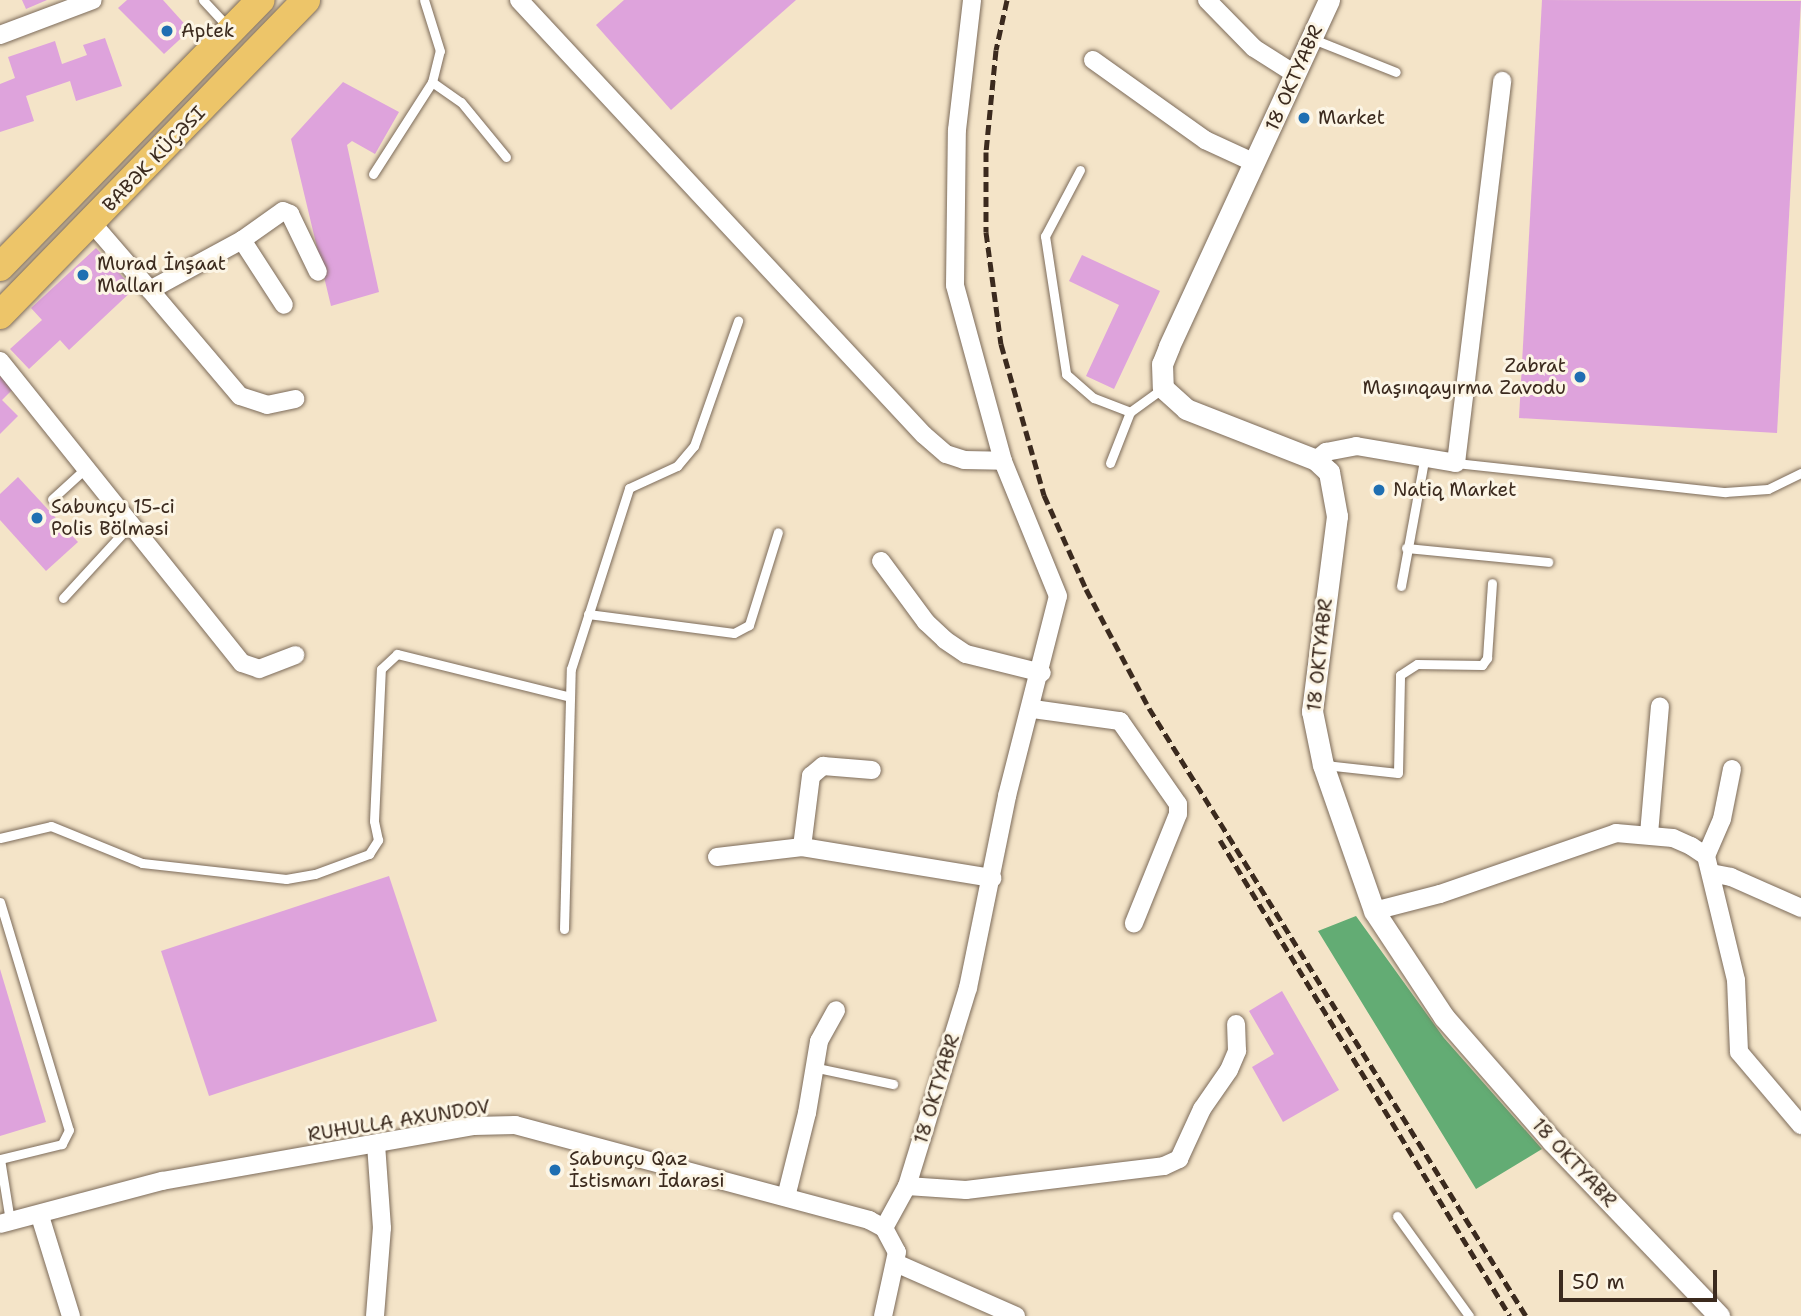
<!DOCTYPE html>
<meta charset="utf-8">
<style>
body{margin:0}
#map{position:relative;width:1801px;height:1316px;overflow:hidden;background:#f4e4c8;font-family:"Shantell Sans",sans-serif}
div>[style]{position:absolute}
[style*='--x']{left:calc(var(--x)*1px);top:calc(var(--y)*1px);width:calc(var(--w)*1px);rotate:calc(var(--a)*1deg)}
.forest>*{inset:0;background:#63ac74}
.building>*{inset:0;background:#dea3dc}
.roads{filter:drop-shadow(0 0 2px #7c6b5a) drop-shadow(0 0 2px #7c6b5a)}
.service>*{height:9px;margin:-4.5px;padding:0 4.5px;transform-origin:4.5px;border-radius:4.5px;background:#fff}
.minor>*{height:18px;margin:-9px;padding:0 9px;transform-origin:9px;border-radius:9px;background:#fff}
.tertiary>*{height:21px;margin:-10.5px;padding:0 10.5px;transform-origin:10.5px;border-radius:10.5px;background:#fff}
.primary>*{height:28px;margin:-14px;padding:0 14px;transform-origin:14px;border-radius:14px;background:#edc569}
.rail>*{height:5px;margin-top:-2.5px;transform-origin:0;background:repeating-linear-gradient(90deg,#3b2a1e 0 10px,transparent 0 15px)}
.dots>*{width:19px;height:19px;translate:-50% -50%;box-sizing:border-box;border:4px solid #fcf5e5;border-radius:50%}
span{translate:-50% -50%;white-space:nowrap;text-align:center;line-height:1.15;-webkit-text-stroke:6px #fcf5e5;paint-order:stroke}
.poi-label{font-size:19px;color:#3b2a1e}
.left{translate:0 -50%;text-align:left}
.right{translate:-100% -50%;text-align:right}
.street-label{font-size:19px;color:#3b2a1e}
.scale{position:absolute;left:1559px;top:1270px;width:158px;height:32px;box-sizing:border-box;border:4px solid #3b2a1e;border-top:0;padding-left:9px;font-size:21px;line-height:24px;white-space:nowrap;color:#3b2a1e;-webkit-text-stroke:5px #fcf5e5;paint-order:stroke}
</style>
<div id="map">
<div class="forest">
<div style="clip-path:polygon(1356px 916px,1444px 1038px,1542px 1149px,1476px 1189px,1318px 931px)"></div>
</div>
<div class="building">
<div style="clip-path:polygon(22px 0,47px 0,26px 9px)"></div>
<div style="clip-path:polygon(127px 0,163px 0,190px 30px,164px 54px,118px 8px)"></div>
<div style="clip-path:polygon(624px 0,796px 0,671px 110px,596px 25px)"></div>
<div style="clip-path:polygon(1542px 0,1801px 1px,1777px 433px,1519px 418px)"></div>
<div style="clip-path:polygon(105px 38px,122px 86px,76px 101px,70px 81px,26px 96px,34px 121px,0 132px,0 84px,15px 78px,8px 57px,55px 41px,62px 64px,87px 55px,83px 45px)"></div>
<div style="clip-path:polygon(343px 82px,399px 112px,375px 154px,352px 141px,347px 145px,379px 292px,331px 306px,291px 139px)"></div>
<div style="clip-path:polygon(96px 248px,134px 289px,69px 350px,60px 340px,29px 369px,10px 349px,42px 320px,31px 308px)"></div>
<div style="clip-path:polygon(1082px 255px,1160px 291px,1114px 389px,1086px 376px,1119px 305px,1069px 281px)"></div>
<div style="clip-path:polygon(0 376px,13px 389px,2px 400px,18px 416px,0 434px)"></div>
<div style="clip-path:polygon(18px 477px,78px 542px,46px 571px,0 520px,0 494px)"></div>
<div style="clip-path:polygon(389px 876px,437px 1021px,209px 1096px,161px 951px)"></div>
<div style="clip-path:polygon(0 969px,46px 1122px,0 1136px)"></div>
<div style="clip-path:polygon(1282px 991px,1339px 1090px,1283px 1122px,1252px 1067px,1274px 1054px,1249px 1011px)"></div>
</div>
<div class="roads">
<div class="service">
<div style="--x:203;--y:0;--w:37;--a:47"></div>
<div style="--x:1313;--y:39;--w:89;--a:21.7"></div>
<div style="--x:432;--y:82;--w:35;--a:35"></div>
<div style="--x:461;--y:102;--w:71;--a:50.7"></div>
<div style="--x:1080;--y:170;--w:75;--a:117.9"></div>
<div style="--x:1045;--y:236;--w:140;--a:81.3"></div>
<div style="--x:1066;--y:374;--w:37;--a:41"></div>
<div style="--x:1094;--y:398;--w:39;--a:21"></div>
<div style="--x:1130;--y:412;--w:39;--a:-36"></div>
<div style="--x:373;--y:174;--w:109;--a:-57.3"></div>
<div style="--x:432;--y:82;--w:32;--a:-76"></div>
<div style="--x:440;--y:51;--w:53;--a:-107.4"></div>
<div style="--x:1110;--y:463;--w:55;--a:-68.6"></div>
<div style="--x:1456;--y:463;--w:271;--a:6.2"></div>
<div style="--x:1725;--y:492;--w:43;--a:-4"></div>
<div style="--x:1768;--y:489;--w:37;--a:-26"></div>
<div style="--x:52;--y:499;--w:46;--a:-42.4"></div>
<div style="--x:1406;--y:548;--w:143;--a:5.6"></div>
<div style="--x:1401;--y:586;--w:127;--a:-79.6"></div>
<div style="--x:63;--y:598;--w:100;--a:-47.4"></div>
<div style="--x:588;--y:614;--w:147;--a:7.4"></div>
<div style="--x:734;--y:633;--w:17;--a:-28"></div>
<div style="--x:749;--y:625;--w:97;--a:-72.7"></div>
<div style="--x:1325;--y:765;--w:73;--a:6.3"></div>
<div style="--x:1398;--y:773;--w:98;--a:-88.8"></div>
<div style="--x:1400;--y:675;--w:20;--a:-33"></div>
<div style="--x:1417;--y:664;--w:65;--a:0.9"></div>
<div style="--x:1482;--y:665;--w:9;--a:-54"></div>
<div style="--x:1487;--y:658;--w:75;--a:-86.2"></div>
<div style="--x:0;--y:838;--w:52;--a:-13.2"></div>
<div style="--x:51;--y:826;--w:98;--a:22.1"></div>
<div style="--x:142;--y:863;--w:145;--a:6.3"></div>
<div style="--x:286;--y:879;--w:29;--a:-10"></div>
<div style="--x:315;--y:874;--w:58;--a:-20.3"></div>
<div style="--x:369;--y:854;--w:17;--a:-57"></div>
<div style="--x:378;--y:840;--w:19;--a:-102"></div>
<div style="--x:374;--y:821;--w:152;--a:-87.4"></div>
<div style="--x:381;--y:669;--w:22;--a:-43"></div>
<div style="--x:397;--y:654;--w:175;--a:13.9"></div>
<div style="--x:0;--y:902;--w:238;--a:73.2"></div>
<div style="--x:69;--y:1130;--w:16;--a:117"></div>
<div style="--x:62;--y:1144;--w:64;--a:166.4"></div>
<div style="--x:564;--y:929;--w:260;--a:-88.5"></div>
<div style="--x:571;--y:669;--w:190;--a:-72.2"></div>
<div style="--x:629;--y:488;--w:53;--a:-24.6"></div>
<div style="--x:677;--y:466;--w:26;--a:-50"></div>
<div style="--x:694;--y:446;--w:133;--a:-70.6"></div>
<div style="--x:813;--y:1067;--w:82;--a:12"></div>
<div style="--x:0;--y:1159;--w:63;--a:80.8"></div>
<div style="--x:1397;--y:1216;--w:123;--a:54.2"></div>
</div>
<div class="minor">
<div style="--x:519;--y:0;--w:594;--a:47.05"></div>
<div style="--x:924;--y:435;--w:29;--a:41"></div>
<div style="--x:946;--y:454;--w:19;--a:18"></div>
<div style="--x:964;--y:460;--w:39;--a:1"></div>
<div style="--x:1207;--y:0;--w:67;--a:45.6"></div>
<div style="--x:1254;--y:48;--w:49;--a:32.4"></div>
<div style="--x:0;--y:35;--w:99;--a:-20.6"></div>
<div style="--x:1093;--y:60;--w:138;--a:35.5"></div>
<div style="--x:1205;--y:140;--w:55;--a:24.7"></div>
<div style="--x:92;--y:223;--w:89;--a:49.1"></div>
<div style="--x:150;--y:290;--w:105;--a:-28.5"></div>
<div style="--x:242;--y:240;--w:50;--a:-35.3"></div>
<div style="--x:283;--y:211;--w:8;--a:23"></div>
<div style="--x:290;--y:214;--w:64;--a:64.2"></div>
<div style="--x:242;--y:240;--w:77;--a:57.1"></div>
<div style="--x:150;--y:290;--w:139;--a:49.7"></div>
<div style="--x:240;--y:396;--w:28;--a:18"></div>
<div style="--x:267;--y:405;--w:29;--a:-12"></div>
<div style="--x:0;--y:361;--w:387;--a:51.3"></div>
<div style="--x:242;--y:663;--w:18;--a:19"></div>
<div style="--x:259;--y:669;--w:39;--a:-21"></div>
<div style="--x:1316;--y:460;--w:13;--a:-39"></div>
<div style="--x:1326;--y:452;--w:31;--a:-11"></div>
<div style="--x:1356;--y:446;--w:101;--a:9.6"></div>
<div style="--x:1456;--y:463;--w:385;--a:-83.1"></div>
<div style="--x:881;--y:561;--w:76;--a:53.6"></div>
<div style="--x:926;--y:622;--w:26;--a:43"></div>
<div style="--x:945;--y:640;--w:25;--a:34"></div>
<div style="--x:966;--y:654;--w:78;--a:14"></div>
<div style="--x:1033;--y:709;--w:88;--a:7.9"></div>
<div style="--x:1120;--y:721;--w:101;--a:55.1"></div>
<div style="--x:1178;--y:804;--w:10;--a:90"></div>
<div style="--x:1178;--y:814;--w:118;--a:112"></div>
<div style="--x:1649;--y:834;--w:128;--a:-85.1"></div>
<div style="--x:802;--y:847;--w:72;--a:-82.8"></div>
<div style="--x:811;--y:776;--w:16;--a:-40"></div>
<div style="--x:823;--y:766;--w:49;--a:4.7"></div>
<div style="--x:1706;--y:856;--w:40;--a:-66.6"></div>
<div style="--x:1722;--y:819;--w:51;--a:-78.7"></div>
<div style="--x:717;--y:857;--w:86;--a:-6.7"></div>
<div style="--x:802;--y:847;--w:193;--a:9.3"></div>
<div style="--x:1711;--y:873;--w:20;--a:11"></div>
<div style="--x:1731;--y:877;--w:77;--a:23.9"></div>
<div style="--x:1374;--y:911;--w:68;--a:-14.4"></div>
<div style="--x:1440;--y:894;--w:186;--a:-19.1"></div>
<div style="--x:1616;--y:833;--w:57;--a:5"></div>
<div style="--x:1673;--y:838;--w:20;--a:24"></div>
<div style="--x:1691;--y:846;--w:18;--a:34"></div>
<div style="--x:1706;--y:856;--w:128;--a:76.4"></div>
<div style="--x:1736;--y:980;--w:72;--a:87.6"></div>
<div style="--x:1739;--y:1052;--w:96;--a:49.7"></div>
<div style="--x:907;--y:1186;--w:59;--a:3.9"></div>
<div style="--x:966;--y:1190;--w:199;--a:-6.9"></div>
<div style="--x:1164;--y:1166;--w:17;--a:-25"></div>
<div style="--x:1179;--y:1159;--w:55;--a:-65.3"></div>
<div style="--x:1202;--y:1109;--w:47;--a:-55.3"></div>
<div style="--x:1229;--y:1070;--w:21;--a:-67"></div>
<div style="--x:1237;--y:1051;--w:27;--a:-92"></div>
<div style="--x:786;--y:1197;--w:87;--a:-76"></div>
<div style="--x:807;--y:1113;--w:73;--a:-80.5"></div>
<div style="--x:819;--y:1041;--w:35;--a:-61"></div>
<div style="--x:40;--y:1216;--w:105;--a:72.8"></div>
<div style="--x:0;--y:1224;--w:168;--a:-14.9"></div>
<div style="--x:162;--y:1181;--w:317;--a:-10"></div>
<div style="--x:474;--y:1126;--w:41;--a:-1.4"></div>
<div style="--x:515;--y:1125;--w:367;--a:15"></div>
<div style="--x:869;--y:1220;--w:17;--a:28"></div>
<div style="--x:884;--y:1228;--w:27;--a:62"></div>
<div style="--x:897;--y:1252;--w:66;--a:102.3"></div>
<div style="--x:884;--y:1228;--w:48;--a:-61.3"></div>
<div style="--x:907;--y:1186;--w:207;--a:-72.9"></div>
<div style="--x:968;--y:988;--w:196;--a:-78.5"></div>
<div style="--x:1007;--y:796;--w:206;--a:-75.7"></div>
<div style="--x:1058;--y:596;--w:146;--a:-112.2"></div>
<div style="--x:1003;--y:461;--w:182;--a:-105.3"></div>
<div style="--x:955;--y:285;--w:155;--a:-89.3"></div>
<div style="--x:957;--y:130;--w:131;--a:-83.4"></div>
<div style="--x:898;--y:1264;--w:129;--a:23.8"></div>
<div style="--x:375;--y:1316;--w:88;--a:-85.5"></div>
<div style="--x:382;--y:1228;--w:83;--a:-94.1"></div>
</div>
<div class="tertiary">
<div style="--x:1329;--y:0;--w:382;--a:114.8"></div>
<div style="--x:1169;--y:347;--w:18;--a:112"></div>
<div style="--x:1162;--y:364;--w:24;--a:88"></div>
<div style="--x:1163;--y:388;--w:31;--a:42"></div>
<div style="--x:1186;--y:409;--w:140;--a:21.4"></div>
<div style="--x:1316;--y:460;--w:18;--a:43"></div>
<div style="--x:1329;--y:472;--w:45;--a:79.7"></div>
<div style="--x:1337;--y:516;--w:197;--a:97.3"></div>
<div style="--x:1312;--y:711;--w:55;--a:78.5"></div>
<div style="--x:1323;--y:765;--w:155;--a:70.7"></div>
<div style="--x:1374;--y:911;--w:127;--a:56.6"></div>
<div style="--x:1444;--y:1017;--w:164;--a:48.9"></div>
<div style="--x:1552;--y:1141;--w:242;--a:46.3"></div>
</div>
<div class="primary">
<div style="--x:0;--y:267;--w:373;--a:-45.7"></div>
<div style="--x:0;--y:315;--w:439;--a:-45.8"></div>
</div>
</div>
<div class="rail">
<div style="--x:1007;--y:0;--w:51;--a:102.4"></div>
<div style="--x:996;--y:50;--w:102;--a:95.6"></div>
<div style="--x:986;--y:152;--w:80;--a:90"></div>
<div style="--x:986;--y:232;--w:113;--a:82.4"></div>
<div style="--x:1001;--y:344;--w:157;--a:74.1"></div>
<div style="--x:1044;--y:495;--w:103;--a:65.9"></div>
<div style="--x:1086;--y:589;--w:135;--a:62.1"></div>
<div style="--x:1149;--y:708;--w:715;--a:58.2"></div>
<div style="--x:1220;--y:840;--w:557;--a:58.65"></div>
</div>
<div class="dots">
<div style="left:167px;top:31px;background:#1f6fb2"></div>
<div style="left:1304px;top:118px;background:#1f6fb2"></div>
<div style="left:83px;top:275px;background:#1f6fb2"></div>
<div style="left:1580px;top:377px;background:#1f6fb2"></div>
<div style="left:1379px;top:490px;background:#1f6fb2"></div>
<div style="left:37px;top:518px;background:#1f6fb2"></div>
<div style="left:555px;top:1170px;background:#1f6fb2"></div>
</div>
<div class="poi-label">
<span class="left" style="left:181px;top:31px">Aptek</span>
<span class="left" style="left:1318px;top:118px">Market</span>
<span class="left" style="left:97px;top:275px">Murad İnşaat<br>Malları</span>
<span class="right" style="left:1566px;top:377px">Zabrat<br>Maşınqayırma Zavodu</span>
<span class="left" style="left:1393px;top:490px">Natiq Market</span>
<span class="left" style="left:51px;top:518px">Sabunçu 15-ci<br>Polis Bölməsi</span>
<span class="left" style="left:569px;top:1170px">Sabunçu Qaz<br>İstismarı İdarəsi</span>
</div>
<div class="street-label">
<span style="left:1294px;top:78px;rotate:-66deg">18 OKTYABR</span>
<span style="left:154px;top:159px;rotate:-46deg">BABƏK KÜÇƏSI</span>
<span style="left:1320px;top:655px;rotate:-84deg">18 OKTYABR</span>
<span style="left:937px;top:1089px;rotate:-73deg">18 OKTYABR</span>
<span style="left:399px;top:1121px;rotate:-9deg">RUHULLA AXUNDOV</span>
<span style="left:1574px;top:1163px;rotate:47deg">18 OKTYABR</span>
</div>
<div class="scale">50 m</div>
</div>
